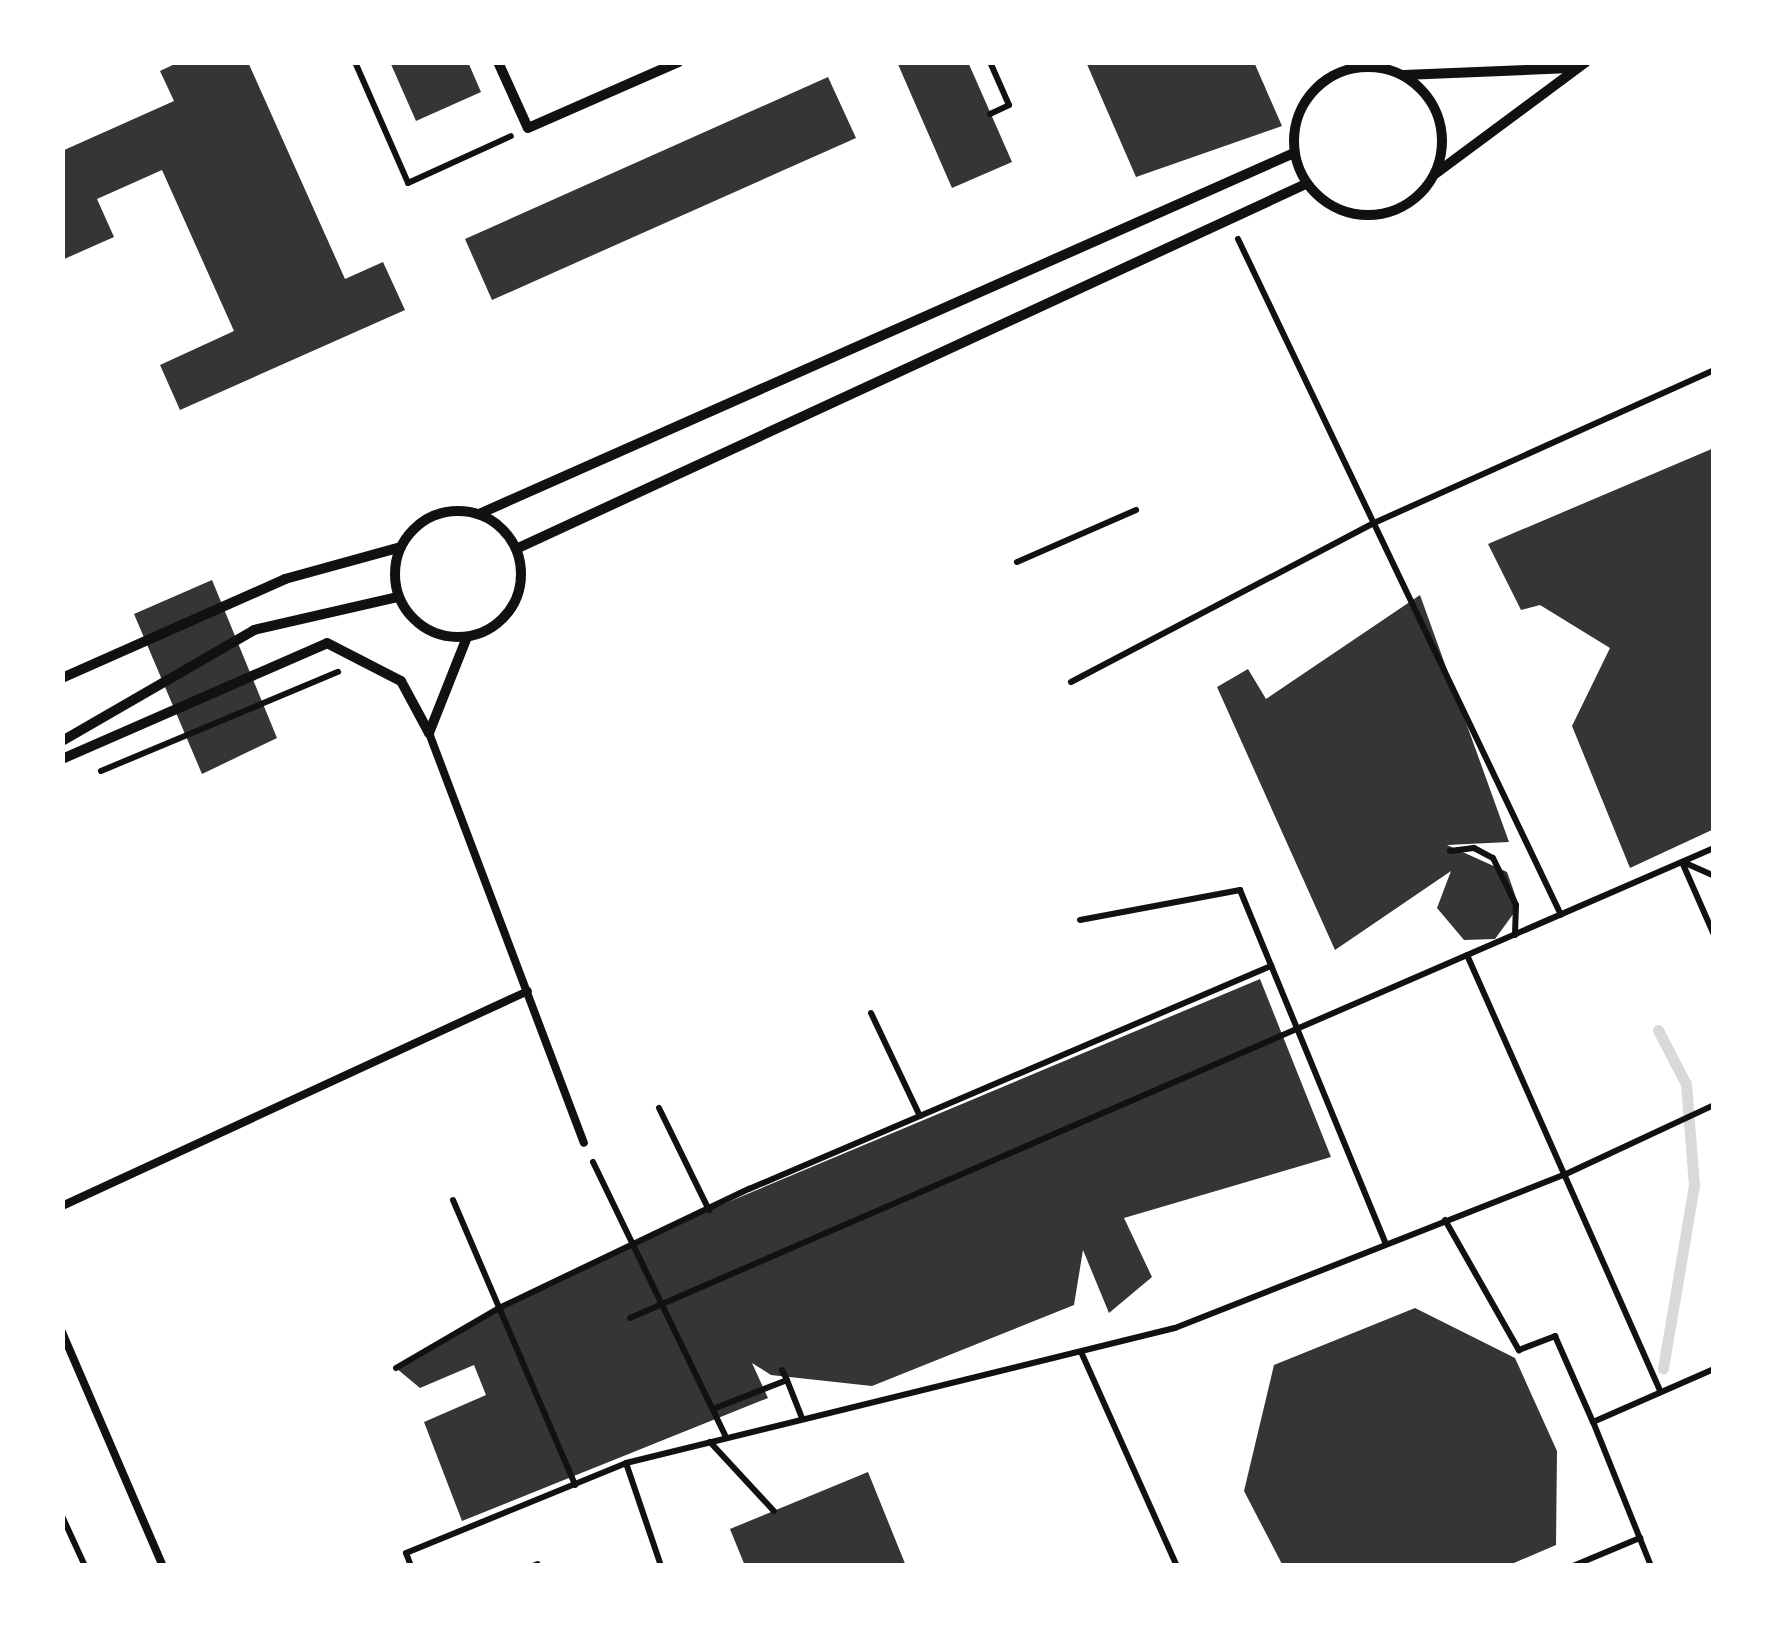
<!DOCTYPE html>
<style>
body{margin:0}
#map{position:relative;width:1776px;height:1628px;overflow:hidden;background:#fff;font-family:Montserrat,sans-serif}
div>[style]{position:absolute}
[style*='--x']{left:calc(var(--x)*1px);top:calc(var(--y)*1px);width:calc(var(--w)*1px);rotate:calc(var(--a)*1deg)}
.stream>*{height:11px;margin:-5.5px;padding:0 5.5px;transform-origin:5.5px;border-radius:5.5px;background:#d9d9d9}
.building>*{inset:0;background:#353535}
.path>*{height:6px;margin:-3px;padding:0 3px;transform-origin:3px;border-radius:3px;background:#111}
.service>*{height:8px;margin:-4px;padding:0 4px;transform-origin:4px;border-radius:4px;background:#111}
.minor>*{height:10px;margin:-5px;padding:0 5px;transform-origin:5px;border-radius:5px;background:#111}
.minor>.ring{margin:-5px;padding:0;box-sizing:content-box;background:none;border:10px solid #111;border-radius:50%}
span{translate:-50% -50%;white-space:nowrap;text-align:center;line-height:1.15;-webkit-text-stroke:8px #fff;paint-order:stroke}
.frame{position:absolute;inset:0;border:65px solid #fff;pointer-events:none}
</style>
<div id="map">
<div class="stream">
<div style="--x:1658;--y:1030;--w:61;--a:62.6"></div>
<div style="--x:1686;--y:1084;--w:101;--a:85.5"></div>
<div style="--x:1694;--y:1185;--w:186;--a:99.6"></div>
</div>
<div class="building">
<div style="clip-path:polygon(179px 62px,248px 62px,345px 279px,383px 262px,405px 310px,180px 410px,160px 365px,234px 331px,162px 170px,97px 199px,114px 237px,62px 260px,62px 151px,174px 101px,160px 71px)"></div>
<div style="clip-path:polygon(390px 62px,468px 62px,481px 92px,416px 121px)"></div>
<div style="clip-path:polygon(897px 62px,968px 62px,1012px 162px,952px 188px)"></div>
<div style="clip-path:polygon(1086px 62px,1254px 62px,1282px 126px,1136px 177px)"></div>
<div style="clip-path:polygon(828px 77px,856px 138px,492px 300px,465px 239px)"></div>
<div style="clip-path:polygon(1714px 448px,1714px 829px,1630px 868px,1572px 726px,1610px 648px,1540px 605px,1521px 610px,1488px 544px)"></div>
<div style="clip-path:polygon(212px 580px,277px 738px,202px 774px,134px 614px)"></div>
<div style="clip-path:polygon(1420px 595px,1509px 842px,1447px 845px,1507px 872px,1519px 906px,1495px 939px,1464px 940px,1437px 908px,1451px 871px,1335px 950px,1217px 687px,1248px 669px,1266px 699px)"></div>
<div style="clip-path:polygon(1260px 979px,1331px 1157px,1124px 1218px,1152px 1277px,1109px 1313px,1083px 1250px,1074px 1305px,872px 1386px,771px 1375px,752px 1363px,768px 1398px,462px 1521px,424px 1422px,486px 1395px,474px 1365px,420px 1388px,396px 1368px,499px 1308px,709px 1210px)"></div>
<div style="clip-path:polygon(1415px 1308px,1515px 1358px,1557px 1451px,1556px 1545px,1507px 1566px,1283px 1566px,1244px 1491px,1274px 1365px)"></div>
<div style="clip-path:polygon(868px 1472px,906px 1566px,745px 1566px,730px 1529px)"></div>
</div>
<div class="path">
<div style="--x:355;--y:62;--w:132;--a:66.3"></div>
<div style="--x:408;--y:183;--w:113;--a:-24.5"></div>
<div style="--x:990;--y:114;--w:21;--a:-25"></div>
<div style="--x:1009;--y:105;--w:47;--a:-113.8"></div>
<div style="--x:1238;--y:239;--w:749;--a:64.46"></div>
<div style="--x:1017;--y:562;--w:130;--a:-23.6"></div>
<div style="--x:1071;--y:682;--w:342;--a:-27.7"></div>
<div style="--x:1374;--y:523;--w:373;--a:-24.2"></div>
<div style="--x:101;--y:771;--w:257;--a:-22.7"></div>
<div style="--x:1450;--y:851;--w:24;--a:-7"></div>
<div style="--x:1474;--y:848;--w:21;--a:28"></div>
<div style="--x:1493;--y:858;--w:52;--a:63.9"></div>
<div style="--x:1516;--y:905;--w:30;--a:92"></div>
<div style="--x:1682;--y:862;--w:80;--a:66.3"></div>
<div style="--x:1683;--y:862;--w:34;--a:24"></div>
<div style="--x:1080;--y:920;--w:163;--a:-10.6"></div>
<div style="--x:1240;--y:890;--w:381;--a:67.6"></div>
<div style="--x:1467;--y:955;--w:478;--a:66.1"></div>
<div style="--x:871;--y:1013;--w:114;--a:64.6"></div>
<div style="--x:659;--y:1108;--w:114;--a:63.9"></div>
<div style="--x:593;--y:1162;--w:303;--a:64.2"></div>
<div style="--x:453;--y:1200;--w:310;--a:66.8"></div>
<div style="--x:1445;--y:1220;--w:150;--a:60.4"></div>
<div style="--x:1519;--y:1350;--w:39;--a:-21"></div>
<div style="--x:1555;--y:1336;--w:94;--a:66.2"></div>
<div style="--x:630;--y:1318;--w:1182;--a:-23.44"></div>
<div style="--x:1082;--y:1354;--w:232;--a:65.9"></div>
<div style="--x:396;--y:1368;--w:119;--a:-30.2"></div>
<div style="--x:499;--y:1308;--w:277;--a:-25.5"></div>
<div style="--x:749;--y:1189;--w:568;--a:-23.13"></div>
<div style="--x:787;--y:1380;--w:41;--a:68.5"></div>
<div style="--x:713;--y:1409;--w:79;--a:-21.4"></div>
<div style="--x:787;--y:1380;--w:11;--a:-117"></div>
<div style="--x:710;--y:1442;--w:94;--a:47.2"></div>
<div style="--x:626;--y:1463;--w:109;--a:71.2"></div>
<div style="--x:62;--y:1516;--w:55;--a:65.3"></div>
<div style="--x:411;--y:1566;--w:14;--a:-111"></div>
<div style="--x:406;--y:1553;--w:238;--a:-22.2"></div>
<div style="--x:626;--y:1463;--w:565;--a:-13.82"></div>
<div style="--x:1175;--y:1328;--w:420;--a:-21.5"></div>
<div style="--x:1566;--y:1174;--w:163;--a:-25"></div>
<div style="--x:533;--y:1566;--w:5;--a:-22"></div>
<div style="--x:1573;--y:1566;--w:73;--a:-22.7"></div>
<div style="--x:1651;--y:1566;--w:155;--a:-111.9"></div>
<div style="--x:1593;--y:1422;--w:132;--a:-23.7"></div>
</div>
<div class="service">
<div style="--x:429;--y:733;--w:438;--a:69.3"></div>
<div style="--x:62;--y:1206;--w:513;--a:-24.77"></div>
<div style="--x:62;--y:1332;--w:255;--a:66.7"></div>
</div>
<div class="minor">
<div style="--x:498;--y:62;--w:72;--a:65.6"></div>
<div style="--x:528;--y:128;--w:164;--a:-23.7"></div>
<div class="ring" style="left:1294px;top:67px;width:138px;height:138px"></div>
<div style="--x:1404;--y:75;--w:166;--a:-2.4"></div>
<div style="--x:1435;--y:174;--w:188;--a:-36.6"></div>
<div class="ring" style="left:395px;top:511px;width:116px;height:116px"></div>
<div style="--x:479;--y:514;--w:891;--a:-23.89"></div>
<div style="--x:516;--y:549;--w:870;--a:-24.8"></div>
<div style="--x:62;--y:678;--w:244;--a:-23.9"></div>
<div style="--x:285;--y:579;--w:120;--a:-15.4"></div>
<div style="--x:429;--y:733;--w:103;--a:-68.4"></div>
<div style="--x:62;--y:741;--w:222;--a:-30"></div>
<div style="--x:254;--y:630;--w:148;--a:-12.9"></div>
<div style="--x:62;--y:759;--w:289;--a:-23.6"></div>
<div style="--x:327;--y:643;--w:83;--a:27.2"></div>
<div style="--x:401;--y:681;--w:59;--a:61.7"></div>
</div>
<div class="frame"></div>
</div>
